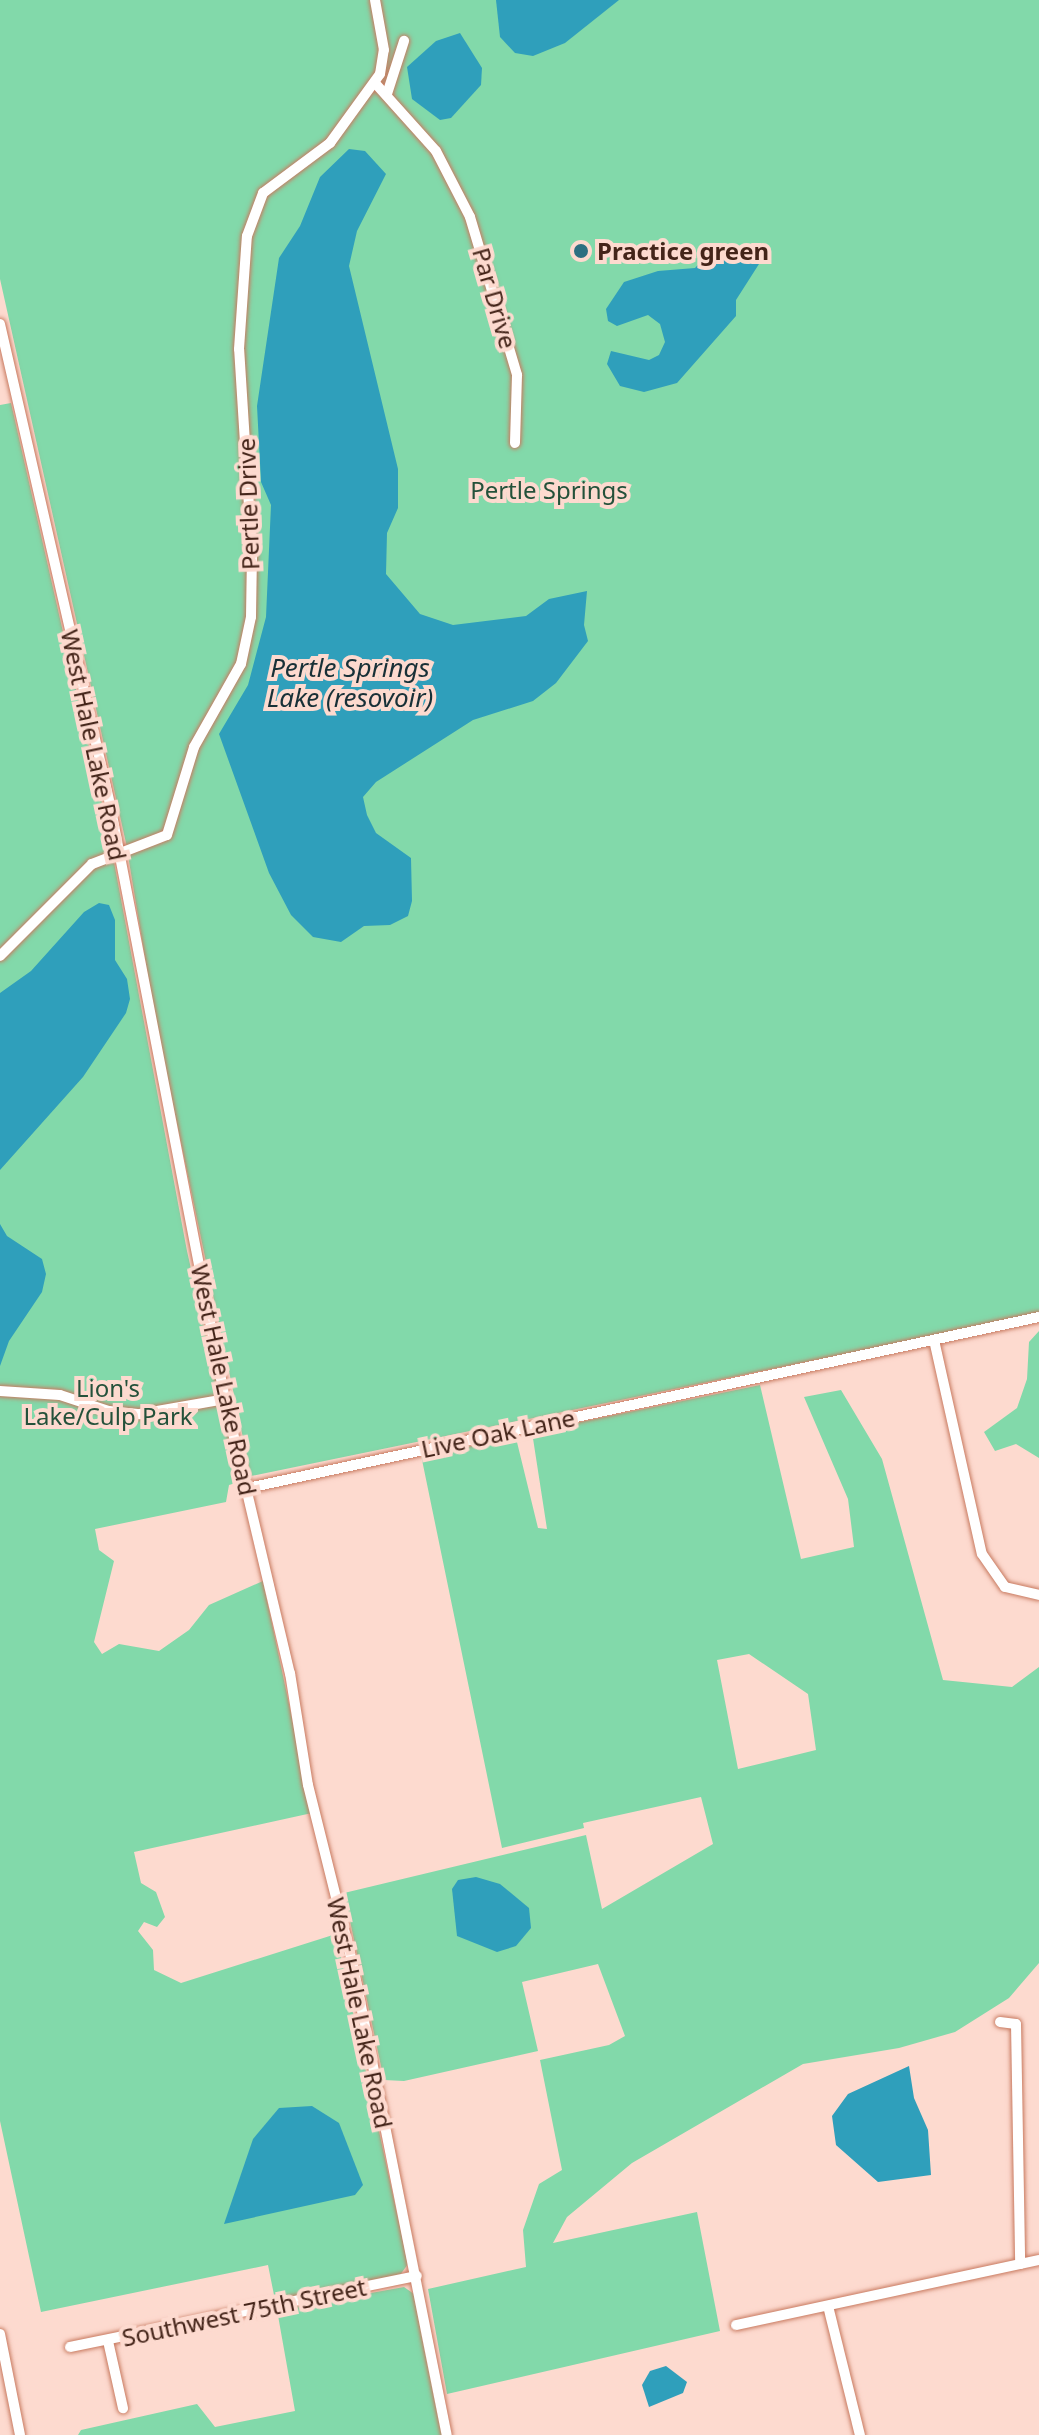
<!DOCTYPE html>
<style>
body{margin:0}
#map{position:relative;width:1039px;height:2435px;overflow:hidden;background:#fddacf;font-family:"Noto Sans",sans-serif}
div>[style]{position:absolute}
[style*='--x']{left:calc(var(--x)*1px);top:calc(var(--y)*1px);width:calc(var(--w)*1px);rotate:calc(var(--a)*1deg)}
.green>*{inset:0;background:#82d9aa}
.water>*{inset:0;background:#2f9fbb}
.roads{filter:drop-shadow(0 0 2px #c87a60) drop-shadow(0 0 2px #c87a60)}
.minor>*{height:10px;margin:-5px;padding:0 5px;transform-origin:5px;border-radius:5px;background:#fff}
.dots>*{width:22px;height:22px;translate:-50% -50%;box-sizing:border-box;border:4px solid #fddacf;border-radius:50%}
span{translate:-50% -50%;white-space:nowrap;text-align:center;line-height:1.15;-webkit-text-stroke:8px #fddacf;paint-order:stroke}
.poi-label{font-size:24px;color:#442419;font-weight:700}
.left{translate:0 -50%;text-align:left}
.street-label{font-size:24px;color:#442419}
.park-label{font-size:24px;color:#24513a}
.water-label{font-size:26px;color:#183037;font-style:italic}
</style>
<div id="map">
<div class="green">
<div style="clip-path:polygon(0 0,1039px 0,1039px 1314px,251px 1476px,155px 1019px,126px 843px,0 279px)"></div>
<div style="clip-path:polygon(11px 403px,108px 830px,187px 1251px,239px 1482px,229px 1485px,226px 1502px,95px 1529px,99px 1550px,114px 1561px,94px 1642px,102px 1654px,119px 1644px,159px 1651px,189px 1630px,209px 1605px,263px 1581px,312px 1813px,134px 1852px,141px 1883px,156px 1892px,165px 1917px,157px 1927px,144px 1922px,138px 1931px,153px 1950px,154px 1970px,181px 1983px,336px 1934px,408px 2264px,400px 2275px,275px 2300px,268px 2265px,41px 2312px,0 2121px,0 405px)"></div>
<div style="clip-path:polygon(1039px 1331px,1039px 1458px,1016px 1444px,995px 1451px,984px 1432px,1017px 1408px,1027px 1379px,1029px 1342px)"></div>
<div style="clip-path:polygon(evenodd,760px 1385px,801px 1559px,854px 1547px,848px 1499px,804px 1397px,841px 1390px,882px 1459px,943px 1680px,1012px 1687px,1039px 1667px,1039px 1963px,1009px 1998px,955px 2032px,899px 2048px,803px 2064px,632px 2163px,567px 2217px,553px 2243px,697px 2212px,720px 2331px,447px 2394px,428px 2289px,526px 2267px,523px 2230px,539px 2184px,562px 2170px,540px 2060px,609px 2045px,625px 2036px,598px 1964px,522px 1982px,538px 2051px,404px 2081px,384px 2080px,344px 1893px,586px 1835px,602px 1909px,713px 1844px,701px 1797px,583px 1823px,584px 1828px,502px 1848px,421px 1455px,516px 1438px,538px 1528px,547px 1529px,532px 1432px,760px 1385px,749px 1654px,808px 1694px,816px 1750px,738px 1769px,717px 1660px,749px 1654px)"></div>
<div style="clip-path:polygon(404px 2287px,414px 2294px,444px 2435px,78px 2435px,81px 2430px,197px 2404px,215px 2427px,295px 2411px,277px 2310px)"></div>
</div>
<div class="water">
<div style="clip-path:polygon(496px 0,619px 0,565px 43px,533px 56px,515px 53px,500px 37px)"></div>
<div style="clip-path:polygon(460px 33px,482px 68px,481px 85px,451px 118px,440px 120px,412px 99px,407px 67px,436px 41px)"></div>
<div style="clip-path:polygon(349px 149px,365px 151px,386px 174px,357px 231px,349px 266px,398px 469px,398px 508px,387px 533px,386px 574px,420px 614px,453px 625px,526px 616px,549px 599px,587px 591px,584px 625px,588px 641px,556px 683px,533px 701px,473px 720px,376px 782px,363px 797px,367px 815px,376px 833px,411px 858px,412px 901px,408px 916px,390px 925px,364px 926px,341px 942px,313px 937px,291px 915px,269px 873px,219px 734px,248px 685px,266px 617px,271px 505px,261px 482px,257px 406px,279px 258px,300px 226px,320px 177px)"></div>
<div style="clip-path:polygon(731px 250px,746px 251px,750px 262px,759px 264px,736px 300px,736px 316px,677px 383px,644px 392px,620px 386px,607px 364px,611px 351px,649px 360px,659px 355px,665px 342px,660px 324px,648px 315px,617px 326px,608px 321px,606px 309px,624px 282px,658px 271px,695px 268px,708px 254px)"></div>
<div style="clip-path:polygon(99px 903px,109px 905px,115px 920px,115px 960px,127px 979px,130px 999px,126px 1013px,83px 1077px,0 1170px,0 993px,31px 971px,84px 912px)"></div>
<div style="clip-path:polygon(0 1224px,7px 1236px,42px 1259px,46px 1274px,42px 1292px,9px 1341px,0 1366px)"></div>
<div style="clip-path:polygon(476px 1877px,500px 1884px,529px 1908px,531px 1928px,516px 1946px,497px 1952px,457px 1936px,452px 1889px,458px 1880px)"></div>
<div style="clip-path:polygon(909px 2066px,914px 2098px,928px 2130px,931px 2175px,878px 2182px,836px 2145px,832px 2116px,848px 2094px)"></div>
<div style="clip-path:polygon(312px 2106px,339px 2123px,363px 2185px,355px 2195px,224px 2224px,253px 2139px,279px 2108px)"></div>
<div style="clip-path:polygon(666px 2366px,687px 2382px,683px 2393px,649px 2407px,642px 2385px,650px 2371px)"></div>
</div>
<div class="roads">
<div class="minor">
<div style="--x:375;--y:83;--w:91;--a:48.1"></div>
<div style="--x:436;--y:151;--w:74;--a:62.7"></div>
<div style="--x:470;--y:217;--w:165;--a:73.4"></div>
<div style="--x:517;--y:375;--w:68;--a:91.7"></div>
<div style="--x:387;--y:94;--w:56;--a:-72.2"></div>
<div style="--x:0;--y:324;--w:499;--a:77.1"></div>
<div style="--x:111;--y:810;--w:600;--a:79.05"></div>
<div style="--x:225;--y:1399;--w:282;--a:76.7"></div>
<div style="--x:290;--y:1673;--w:113;--a:80.9"></div>
<div style="--x:308;--y:1785;--w:187;--a:76"></div>
<div style="--x:353;--y:1966;--w:478;--a:78.7"></div>
<div style="--x:0;--y:956;--w:130;--a:-45"></div>
<div style="--x:92;--y:864;--w:80;--a:-21.1"></div>
<div style="--x:167;--y:835;--w:92;--a:-72.9"></div>
<div style="--x:194;--y:747;--w:95;--a:-60.5"></div>
<div style="--x:241;--y:664;--w:48;--a:-78"></div>
<div style="--x:251;--y:617;--w:63;--a:-89.1"></div>
<div style="--x:252;--y:554;--w:205;--a:-93.6"></div>
<div style="--x:239;--y:349;--w:113;--a:-86"></div>
<div style="--x:247;--y:236;--w:46;--a:-69.6"></div>
<div style="--x:263;--y:193;--w:84;--a:-36.7"></div>
<div style="--x:330;--y:143;--w:85;--a:-54.1"></div>
<div style="--x:380;--y:74;--w:24;--a:-81"></div>
<div style="--x:384;--y:50;--w:51;--a:-100.2"></div>
<div style="--x:934;--y:1340;--w:219;--a:77.4"></div>
<div style="--x:982;--y:1554;--w:40;--a:55.1"></div>
<div style="--x:1005;--y:1587;--w:35;--a:13"></div>
<div style="--x:0;--y:1391;--w:60;--a:3.8"></div>
<div style="--x:60;--y:1395;--w:52;--a:18.1"></div>
<div style="--x:109;--y:1411;--w:31;--a:6"></div>
<div style="--x:140;--y:1414;--w:86;--a:-10"></div>
<div style="--x:248;--y:1488;--w:809;--a:-12.2"></div>
<div style="--x:1000;--y:2022;--w:16;--a:7"></div>
<div style="--x:1016;--y:2024;--w:240;--a:89"></div>
<div style="--x:828;--y:2306;--w:133;--a:76.1"></div>
<div style="--x:736;--y:2325;--w:310;--a:-12.1"></div>
<div style="--x:0;--y:2334;--w:103;--a:78.8"></div>
<div style="--x:108;--y:2341;--w:69;--a:77.4"></div>
<div style="--x:70;--y:2347;--w:354;--a:-11.6"></div>
</div>
</div>
<div class="dots">
<div style="left:581px;top:251px;background:#2d6f81"></div>
</div>
<div class="poi-label">
<span class="left" style="left:597px;top:251px">Practice green</span>
</div>
<div class="street-label">
<span style="left:495px;top:298px;rotate:74deg">Par Drive</span>
<span style="left:248px;top:504px;rotate:-92deg">Pertle Drive</span>
<span style="left:94px;top:745px;rotate:78deg">West Hale Lake Road</span>
<span style="left:224px;top:1380px;rotate:78deg">West Hale Lake Road</span>
<span style="left:498px;top:1433px;rotate:-12deg">Live Oak Lane</span>
<span style="left:360px;top:2013px;rotate:78deg">West Hale Lake Road</span>
<span style="left:244px;top:2312px;rotate:-12deg">Southwest 75th Street</span>
</div>
<div class="park-label">
<span style="left:549px;top:490px">Pertle Springs</span>
<span style="left:108px;top:1402px">Lion's<br>Lake/Culp Park</span>
</div>
<div class="water-label">
<span style="left:350px;top:683px">Pertle Springs<br>Lake (resovoir)</span>
</div>
</div>
